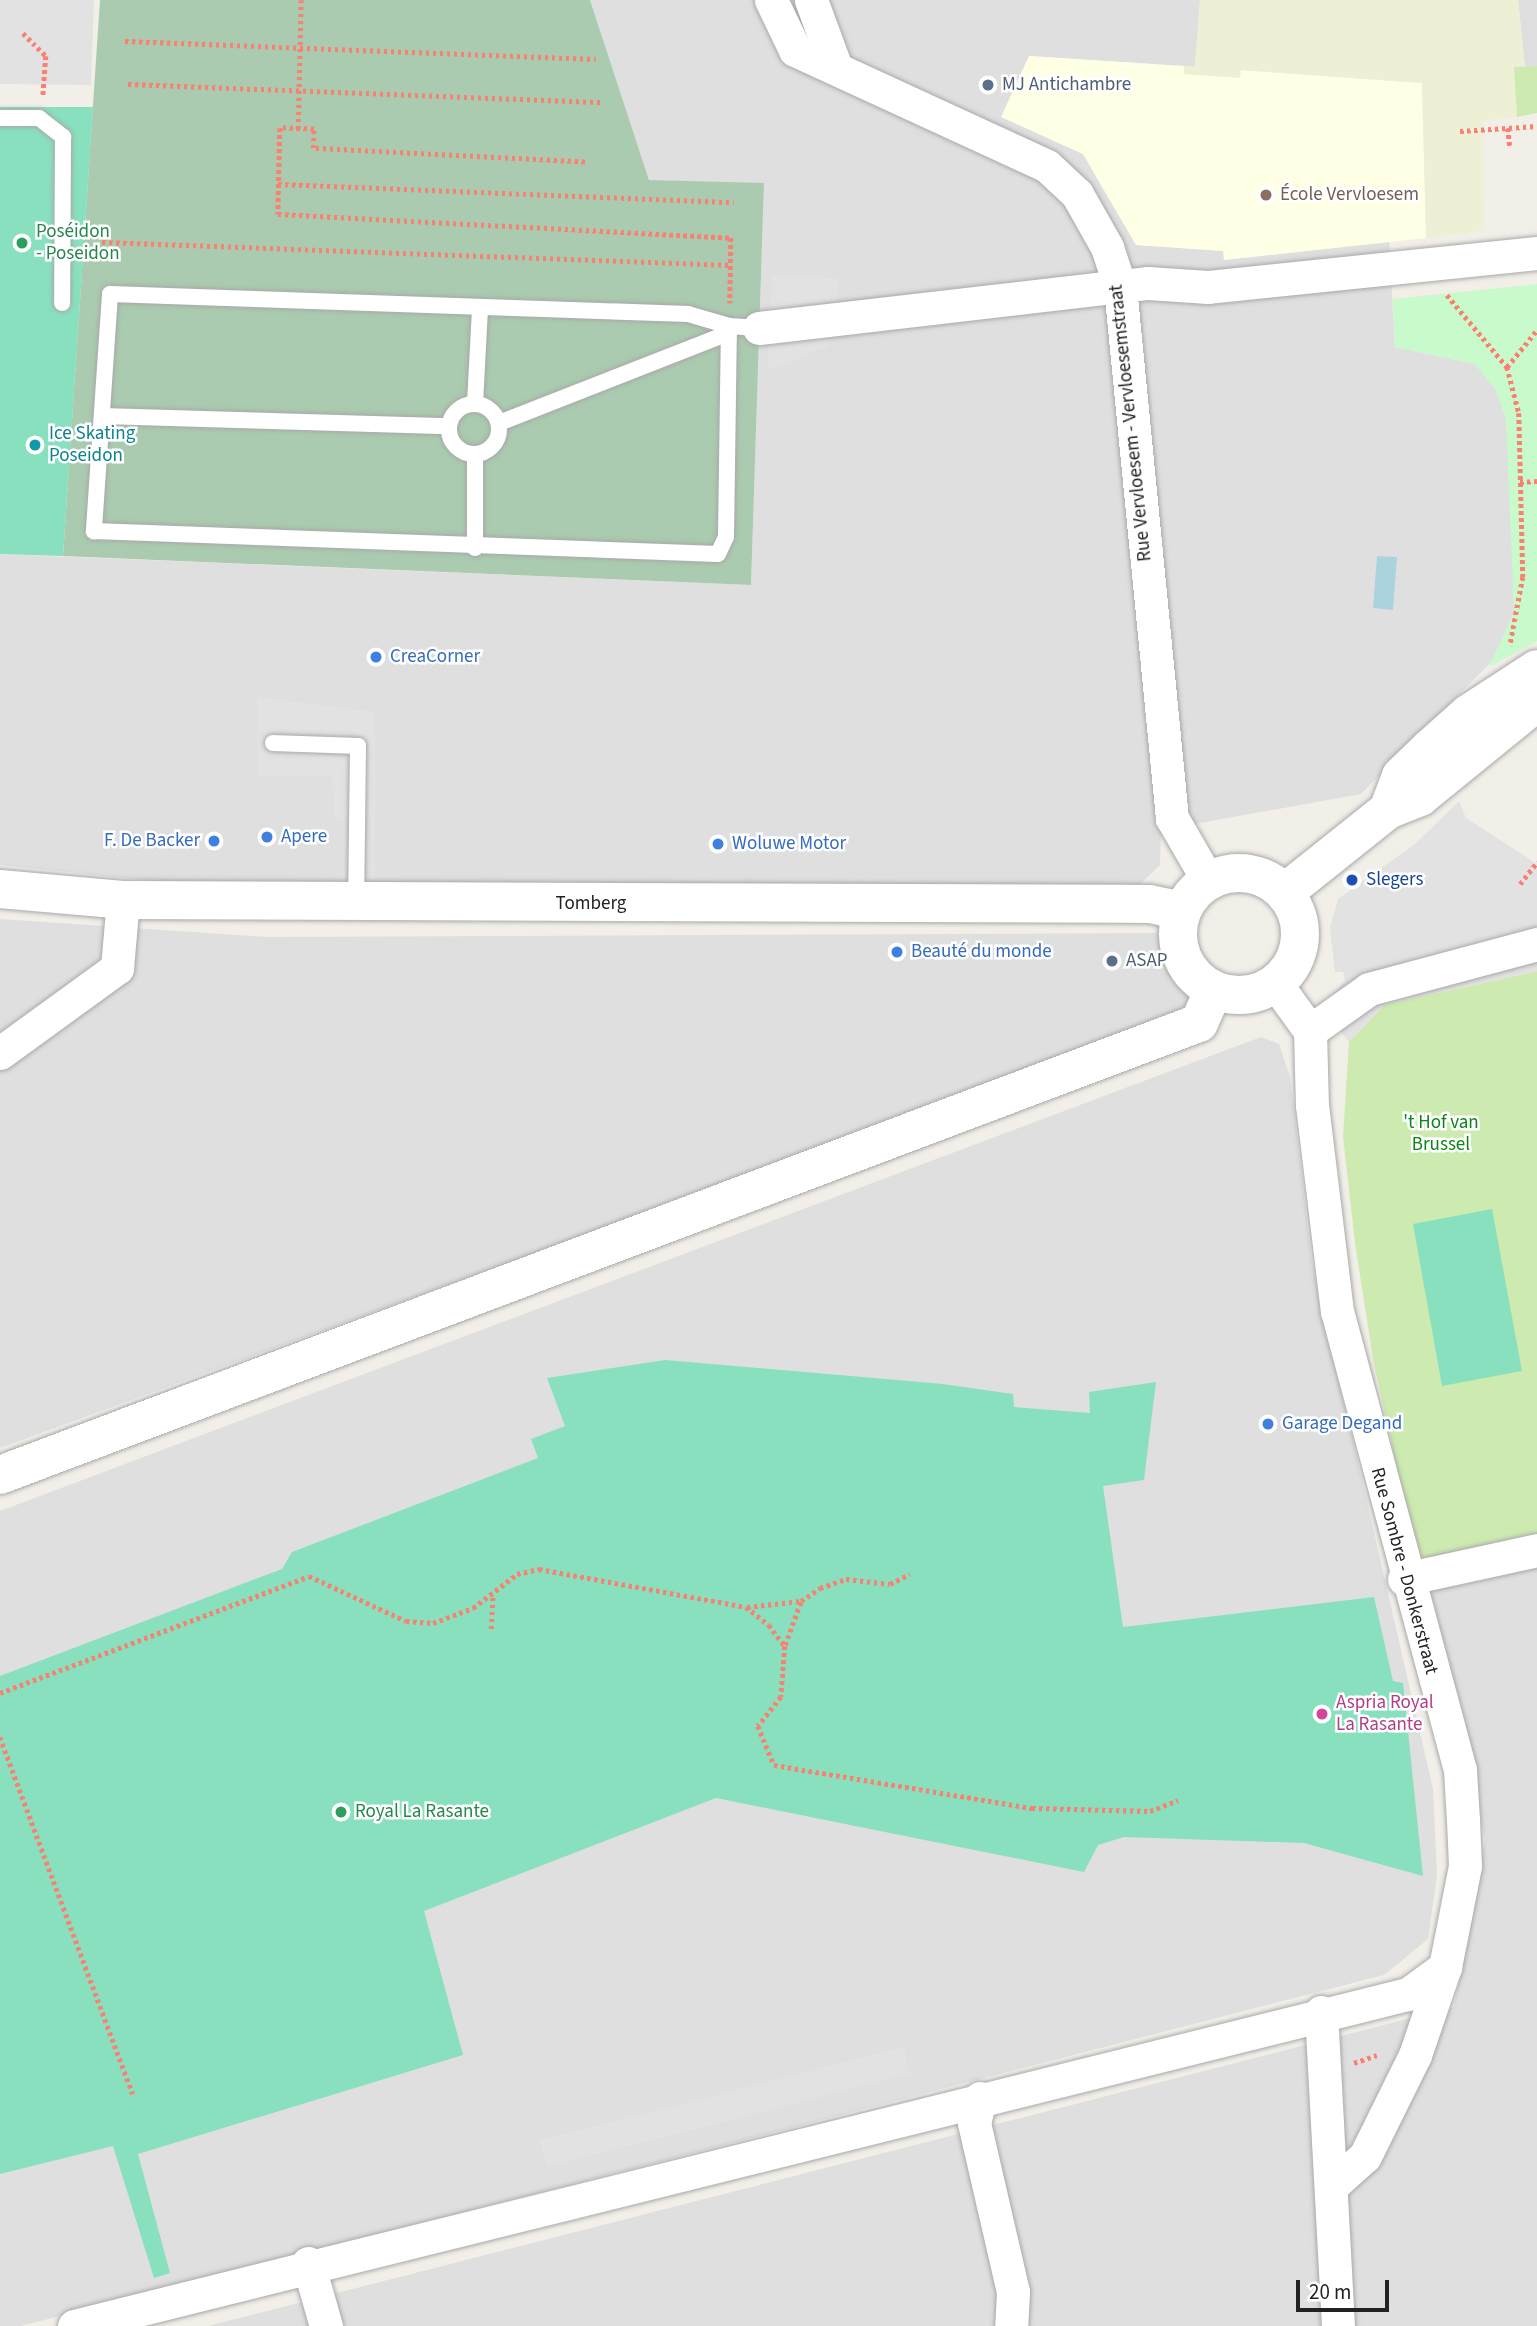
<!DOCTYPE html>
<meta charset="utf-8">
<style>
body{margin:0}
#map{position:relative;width:1537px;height:2326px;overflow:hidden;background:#f2efe9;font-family:"Source Sans 3",sans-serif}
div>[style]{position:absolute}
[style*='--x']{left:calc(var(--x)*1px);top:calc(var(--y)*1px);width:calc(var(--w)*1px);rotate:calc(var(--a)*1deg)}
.residential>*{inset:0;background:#e0dfdf}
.education>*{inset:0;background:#ffffe5}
.farmland>*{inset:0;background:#eef0d5}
.grass>*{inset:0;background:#cdebb0}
.cemetery>*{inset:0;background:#aacbaf}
.park>*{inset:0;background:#c8facc}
.pitch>*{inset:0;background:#88e0be}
.parking>*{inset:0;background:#e2e2e2}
.water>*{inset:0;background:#aad3df}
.path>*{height:4.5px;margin-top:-2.25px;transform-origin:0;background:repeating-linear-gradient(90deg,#fa8072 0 3.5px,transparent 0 7px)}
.roads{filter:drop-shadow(0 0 2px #a9a9a9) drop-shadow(0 0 2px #a9a9a9)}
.service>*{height:16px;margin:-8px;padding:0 8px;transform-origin:8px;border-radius:8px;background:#fff}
.service>.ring{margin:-8px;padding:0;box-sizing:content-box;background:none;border:16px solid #fff;border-radius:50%}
.minor>*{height:33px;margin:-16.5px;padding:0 16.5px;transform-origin:16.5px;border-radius:16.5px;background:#fff}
.tertiary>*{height:38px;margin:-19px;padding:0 19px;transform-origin:19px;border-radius:19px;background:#fff}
.tertiary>.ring{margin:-19px;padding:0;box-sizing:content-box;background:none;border:38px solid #fff;border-radius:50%}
.dots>*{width:19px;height:19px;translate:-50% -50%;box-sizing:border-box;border:4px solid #fff;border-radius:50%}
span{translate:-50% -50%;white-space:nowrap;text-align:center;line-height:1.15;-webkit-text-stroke:5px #fff;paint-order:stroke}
.service-label{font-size:19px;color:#4e5e75}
.left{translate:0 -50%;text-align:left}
.education-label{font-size:19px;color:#785e54}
.leisure-label{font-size:19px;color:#27864d}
.street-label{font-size:19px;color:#222}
.culture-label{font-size:19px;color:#0d838f}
.shop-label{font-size:19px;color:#366cbe}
.right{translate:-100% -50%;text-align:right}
.transit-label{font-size:19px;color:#164399}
.park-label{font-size:19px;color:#0c8416}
.hotel-label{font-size:19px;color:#b23c85}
.scale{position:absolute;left:1296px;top:2280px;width:93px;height:32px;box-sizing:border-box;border:4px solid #222;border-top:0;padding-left:9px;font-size:21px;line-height:24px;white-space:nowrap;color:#222;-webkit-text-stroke:5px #fff;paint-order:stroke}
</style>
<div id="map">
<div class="residential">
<div style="clip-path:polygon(590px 0,1200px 0,1195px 67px,1029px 56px,1032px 131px,1083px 154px,1136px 245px,1224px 251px,1224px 260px,1389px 242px,1395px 347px,1475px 364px,1496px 390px,1506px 419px,1516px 573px,1514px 612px,1498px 655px,1361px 794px,1161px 830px,1160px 865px,1134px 890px,229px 889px,0 865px,0 554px,751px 585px,764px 184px,649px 180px)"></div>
<div style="clip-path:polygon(1518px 0,1537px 0,1537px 66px,1525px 67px)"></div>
<div style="clip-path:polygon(0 919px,268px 937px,1158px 933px,1172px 981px,1192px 999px,1186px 1015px,0 1448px)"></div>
<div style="clip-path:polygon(1261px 1037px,1279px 1044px,1290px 1077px,1312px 1263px,1433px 1789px,1437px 1876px,1428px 1939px,1384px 1975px,21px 2326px,0 2326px,0 1511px)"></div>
<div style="clip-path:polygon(1537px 1564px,1537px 2326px,208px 2326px,1454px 2007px,1485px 1840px,1462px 1714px,1423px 1589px)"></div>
</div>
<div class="education">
<div style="clip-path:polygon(1029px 56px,1184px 66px,1184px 74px,1240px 77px,1240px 70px,1422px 83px,1426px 238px,1224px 260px,1223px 251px,1136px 245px,1083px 154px,1001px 117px)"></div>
</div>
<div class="farmland">
<div style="clip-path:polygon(1200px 0,1518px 0,1525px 67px,1515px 68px,1517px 117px,1483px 121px,1484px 231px,1426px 238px,1422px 83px,1241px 70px,1240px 78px,1184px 74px,1184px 66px,1195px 66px)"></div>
</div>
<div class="grass">
<div style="clip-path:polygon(1537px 66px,1537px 113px,1517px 117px,1514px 67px)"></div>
<div style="clip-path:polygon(1537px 971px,1537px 1535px,1418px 1563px,1373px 1359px,1355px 1243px,1343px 1137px,1349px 1042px,1384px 1005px)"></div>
</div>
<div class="cemetery">
<div style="clip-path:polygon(100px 0,590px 0,649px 180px,764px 183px,751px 585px,63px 556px)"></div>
</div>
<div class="park">
<div style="clip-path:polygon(1537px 284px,1537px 641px,1489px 667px,1514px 612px,1506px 419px,1496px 390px,1475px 364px,1395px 347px,1393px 299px)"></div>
</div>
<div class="pitch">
<div style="clip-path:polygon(0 107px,93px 107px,63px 556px,0 554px)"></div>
<div style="clip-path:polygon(1492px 1209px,1522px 1371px,1442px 1386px,1413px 1224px)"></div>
<div style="clip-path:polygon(665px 1360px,943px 1384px,1013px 1394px,1014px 1407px,1090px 1413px,1089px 1392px,1156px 1382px,1144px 1480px,1103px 1486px,1123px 1627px,1374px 1597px,1393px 1681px,1403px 1683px,1423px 1876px,1304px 1843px,1124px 1837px,1098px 1845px,1084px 1872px,716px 1798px,424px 1911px,463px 2055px,138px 2154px,170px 2273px,154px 2278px,113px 2146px,0 2174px,0 1676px,282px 1569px,292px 1552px,538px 1458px,531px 1439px,565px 1426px,547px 1378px)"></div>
</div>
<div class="parking">
<div style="clip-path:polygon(0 0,94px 0,91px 85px,0 84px)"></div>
<div style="clip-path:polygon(772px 275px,838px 278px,837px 299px,828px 346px,767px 371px)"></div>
<div style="clip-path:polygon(257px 697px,375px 712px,375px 885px,341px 886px,343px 820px,334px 818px,332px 776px,258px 777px)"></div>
<div style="clip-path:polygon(1459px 801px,1466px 818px,1537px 864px,1537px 971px,1384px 1005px,1349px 1042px,1321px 1007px,1345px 981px,1343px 972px,1335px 972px,1330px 928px,1338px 899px,1415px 844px)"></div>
<div style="clip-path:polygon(904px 2047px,910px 2074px,547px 2167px,540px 2140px)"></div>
</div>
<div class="water">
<div style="clip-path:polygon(1377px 556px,1397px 557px,1393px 610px,1373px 608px)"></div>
</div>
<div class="path">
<div style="--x:23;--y:33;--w:33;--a:45"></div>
<div style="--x:46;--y:56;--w:40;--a:94.3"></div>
<div style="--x:125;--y:41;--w:471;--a:2.2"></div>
<div style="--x:128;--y:84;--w:474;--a:2.2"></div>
<div style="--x:1508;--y:128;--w:20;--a:84"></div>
<div style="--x:298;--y:129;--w:129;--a:-88.7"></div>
<div style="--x:1460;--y:131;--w:77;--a:-3.7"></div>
<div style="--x:585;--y:162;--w:272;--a:-177.1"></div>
<div style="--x:313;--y:148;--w:19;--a:-87"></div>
<div style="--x:314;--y:129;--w:34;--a:-178"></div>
<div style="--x:280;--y:128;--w:86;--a:91.3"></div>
<div style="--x:278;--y:214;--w:454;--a:3"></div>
<div style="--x:731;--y:238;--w:65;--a:90.9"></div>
<div style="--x:278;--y:184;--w:456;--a:2.3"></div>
<div style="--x:102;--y:242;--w:629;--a:2.09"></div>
<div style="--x:1447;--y:295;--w:94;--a:50.2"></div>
<div style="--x:1507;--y:367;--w:48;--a:75.4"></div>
<div style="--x:1519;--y:413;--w:164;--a:88.6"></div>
<div style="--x:1523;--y:577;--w:70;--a:100.7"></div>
<div style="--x:1507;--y:367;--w:48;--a:-51"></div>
<div style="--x:1520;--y:482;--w:17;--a:-3"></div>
<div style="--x:1520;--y:884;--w:28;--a:-52"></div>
<div style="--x:747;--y:1607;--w:54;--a:-6.3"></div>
<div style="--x:491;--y:1629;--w:33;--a:-87"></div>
<div style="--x:785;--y:1645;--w:47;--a:-70"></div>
<div style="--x:801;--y:1601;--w:23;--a:-34"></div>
<div style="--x:820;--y:1588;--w:28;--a:-19"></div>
<div style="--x:846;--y:1579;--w:44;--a:6.5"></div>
<div style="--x:890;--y:1584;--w:22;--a:-27"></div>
<div style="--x:0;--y:1693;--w:330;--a:-20.7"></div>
<div style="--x:309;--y:1576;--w:107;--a:24.9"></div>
<div style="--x:406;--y:1621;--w:27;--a:4"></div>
<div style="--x:433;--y:1623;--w:43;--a:-20.6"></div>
<div style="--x:473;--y:1608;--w:56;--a:-37.7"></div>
<div style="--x:517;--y:1574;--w:23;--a:-13"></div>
<div style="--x:539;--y:1569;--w:210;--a:10.4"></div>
<div style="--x:746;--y:1607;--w:29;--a:38"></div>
<div style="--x:769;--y:1625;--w:26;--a:53"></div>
<div style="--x:785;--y:1646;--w:51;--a:94.5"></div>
<div style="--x:781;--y:1697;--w:37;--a:128"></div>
<div style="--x:758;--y:1726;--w:42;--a:67.7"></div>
<div style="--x:774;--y:1765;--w:262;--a:9.5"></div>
<div style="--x:1032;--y:1808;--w:118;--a:1.5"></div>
<div style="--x:1150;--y:1811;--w:30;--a:-21"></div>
<div style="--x:0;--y:1737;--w:381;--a:69.6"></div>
<div style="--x:1354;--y:2063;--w:24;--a:-19"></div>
</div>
<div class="roads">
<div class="service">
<div style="--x:0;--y:118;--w:39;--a:0"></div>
<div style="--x:39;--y:118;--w:31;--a:38"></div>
<div style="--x:63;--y:137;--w:166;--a:90.3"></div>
<div style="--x:729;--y:326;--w:43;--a:-163.7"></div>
<div style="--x:688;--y:314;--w:578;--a:-178.02"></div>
<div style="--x:110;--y:294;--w:238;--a:93.9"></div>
<div style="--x:94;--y:531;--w:624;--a:2.11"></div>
<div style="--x:718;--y:554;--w:19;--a:-65"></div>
<div style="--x:726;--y:537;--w:211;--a:-89.2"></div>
<div style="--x:729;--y:326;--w:30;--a:4"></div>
<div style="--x:475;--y:404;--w:95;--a:-87"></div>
<div class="ring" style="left:449px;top:404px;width:34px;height:34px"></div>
<div style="--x:102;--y:416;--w:347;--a:1.7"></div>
<div style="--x:499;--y:423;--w:247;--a:-21.4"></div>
<div style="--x:475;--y:455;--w:93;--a:90"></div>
<div style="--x:273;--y:743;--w:85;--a:2"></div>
<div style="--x:358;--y:746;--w:156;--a:90.7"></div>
</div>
<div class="minor">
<div style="--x:771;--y:0;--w:55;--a:64.4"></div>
<div style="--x:795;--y:50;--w:277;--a:24.7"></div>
<div style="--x:1047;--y:166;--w:41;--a:43"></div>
<div style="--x:1077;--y:194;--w:61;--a:60.5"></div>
<div style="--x:1107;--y:247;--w:42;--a:72"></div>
<div style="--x:1120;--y:287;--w:534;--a:84.41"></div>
<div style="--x:1172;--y:818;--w:74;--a:60"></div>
<div style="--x:811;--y:0;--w:72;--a:69.8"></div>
<div style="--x:759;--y:328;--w:392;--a:-6.6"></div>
<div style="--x:1148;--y:283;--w:60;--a:3.8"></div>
<div style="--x:1208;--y:287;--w:331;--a:-5.9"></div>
<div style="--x:1276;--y:984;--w:58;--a:54.1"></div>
<div style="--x:1310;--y:1031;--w:74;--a:88.5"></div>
<div style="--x:1312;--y:1105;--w:208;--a:83.1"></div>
<div style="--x:1337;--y:1311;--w:475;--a:75"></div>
<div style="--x:1460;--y:1770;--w:50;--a:86.6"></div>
<div style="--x:1463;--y:1820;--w:46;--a:87.5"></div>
<div style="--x:1465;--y:1866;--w:103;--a:101.2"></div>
<div style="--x:1445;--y:1967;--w:93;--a:108.8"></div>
<div style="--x:1415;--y:2055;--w:113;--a:116.3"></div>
<div style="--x:1365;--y:2156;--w:40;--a:138"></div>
<div style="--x:1310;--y:1031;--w:72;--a:-35.4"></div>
<div style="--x:1369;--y:989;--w:174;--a:-15"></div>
<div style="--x:0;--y:1053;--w:145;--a:-36"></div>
<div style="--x:117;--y:968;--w:68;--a:-85"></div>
<div style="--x:1404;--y:1579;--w:136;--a:-12.3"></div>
<div style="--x:1321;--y:2012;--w:314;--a:86.9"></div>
<div style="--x:980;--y:2098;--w:26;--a:103"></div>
<div style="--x:974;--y:2123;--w:173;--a:77"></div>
<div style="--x:1013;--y:2292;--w:34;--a:93"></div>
<div style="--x:308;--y:2263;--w:66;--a:74.1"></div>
<div style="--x:74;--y:2326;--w:1375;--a:-13.98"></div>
<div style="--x:1408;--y:1994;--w:46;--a:-36.1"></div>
</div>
<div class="tertiary">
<div style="--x:1388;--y:810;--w:36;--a:-69"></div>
<div style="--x:1401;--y:776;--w:39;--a:-44"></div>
<div style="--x:1429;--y:749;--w:52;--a:-41.9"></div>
<div style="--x:1468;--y:714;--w:82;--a:-33.1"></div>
<div class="ring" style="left:1178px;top:873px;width:84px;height:84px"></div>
<div style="--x:0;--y:889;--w:123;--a:5.1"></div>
<div style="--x:123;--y:900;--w:1027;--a:0.22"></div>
<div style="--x:1150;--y:904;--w:33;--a:12"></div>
<div style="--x:1284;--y:893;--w:133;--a:-38.6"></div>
<div style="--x:1388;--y:810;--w:35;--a:-22"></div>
<div style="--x:1420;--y:797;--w:151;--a:-39.1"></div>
<div style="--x:0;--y:1475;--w:1281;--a:-20.66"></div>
<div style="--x:1199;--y:1023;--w:36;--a:-66"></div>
</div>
</div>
<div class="dots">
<div style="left:988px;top:85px;background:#5c6f8a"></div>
<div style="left:1266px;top:195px;background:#8d6e63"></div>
<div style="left:22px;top:243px;background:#2e9e5b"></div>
<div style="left:35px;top:445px;background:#0f9aa8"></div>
<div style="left:376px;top:657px;background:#3f7fe0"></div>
<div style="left:267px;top:837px;background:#3f7fe0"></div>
<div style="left:214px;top:841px;background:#3f7fe0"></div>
<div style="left:718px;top:844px;background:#3f7fe0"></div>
<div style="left:1352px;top:880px;background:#1a4fb4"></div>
<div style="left:897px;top:952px;background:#3f7fe0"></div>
<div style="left:1112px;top:961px;background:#5c6f8a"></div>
<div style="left:1268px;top:1424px;background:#3f7fe0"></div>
<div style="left:1322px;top:1714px;background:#d1479c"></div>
<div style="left:341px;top:1812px;background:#2e9e5b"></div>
</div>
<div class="service-label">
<span class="left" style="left:1002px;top:85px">MJ Antichambre</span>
<span class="left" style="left:1126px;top:961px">ASAP</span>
</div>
<div class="education-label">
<span class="left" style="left:1280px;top:195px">École Vervloesem</span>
</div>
<div class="leisure-label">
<span class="left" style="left:36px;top:243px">Poséidon<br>- Poseidon</span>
<span class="left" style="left:355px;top:1812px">Royal La Rasante</span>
</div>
<div class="street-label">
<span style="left:1131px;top:423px;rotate:-96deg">Rue Vervloesem - Vervloesemstraat</span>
<span style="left:591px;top:904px">Tomberg</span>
<span style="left:1404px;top:1571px;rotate:75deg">Rue Sombre - Donkerstraat</span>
</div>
<div class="culture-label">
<span class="left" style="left:49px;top:445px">Ice Skating<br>Poseidon</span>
</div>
<div class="shop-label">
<span class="left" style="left:390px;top:657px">CreaCorner</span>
<span class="left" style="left:281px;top:837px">Apere</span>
<span class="right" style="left:200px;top:841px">F. De Backer</span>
<span class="left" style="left:732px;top:844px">Woluwe Motor</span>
<span class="left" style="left:911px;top:952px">Beauté du monde</span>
<span class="left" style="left:1282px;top:1424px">Garage Degand</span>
</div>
<div class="transit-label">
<span class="left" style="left:1366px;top:880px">Slegers</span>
</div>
<div class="park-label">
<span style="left:1441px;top:1134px">'t Hof van<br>Brussel</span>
</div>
<div class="hotel-label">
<span class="left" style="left:1336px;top:1714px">Aspria Royal<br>La Rasante</span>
</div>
<div class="scale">20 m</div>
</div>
